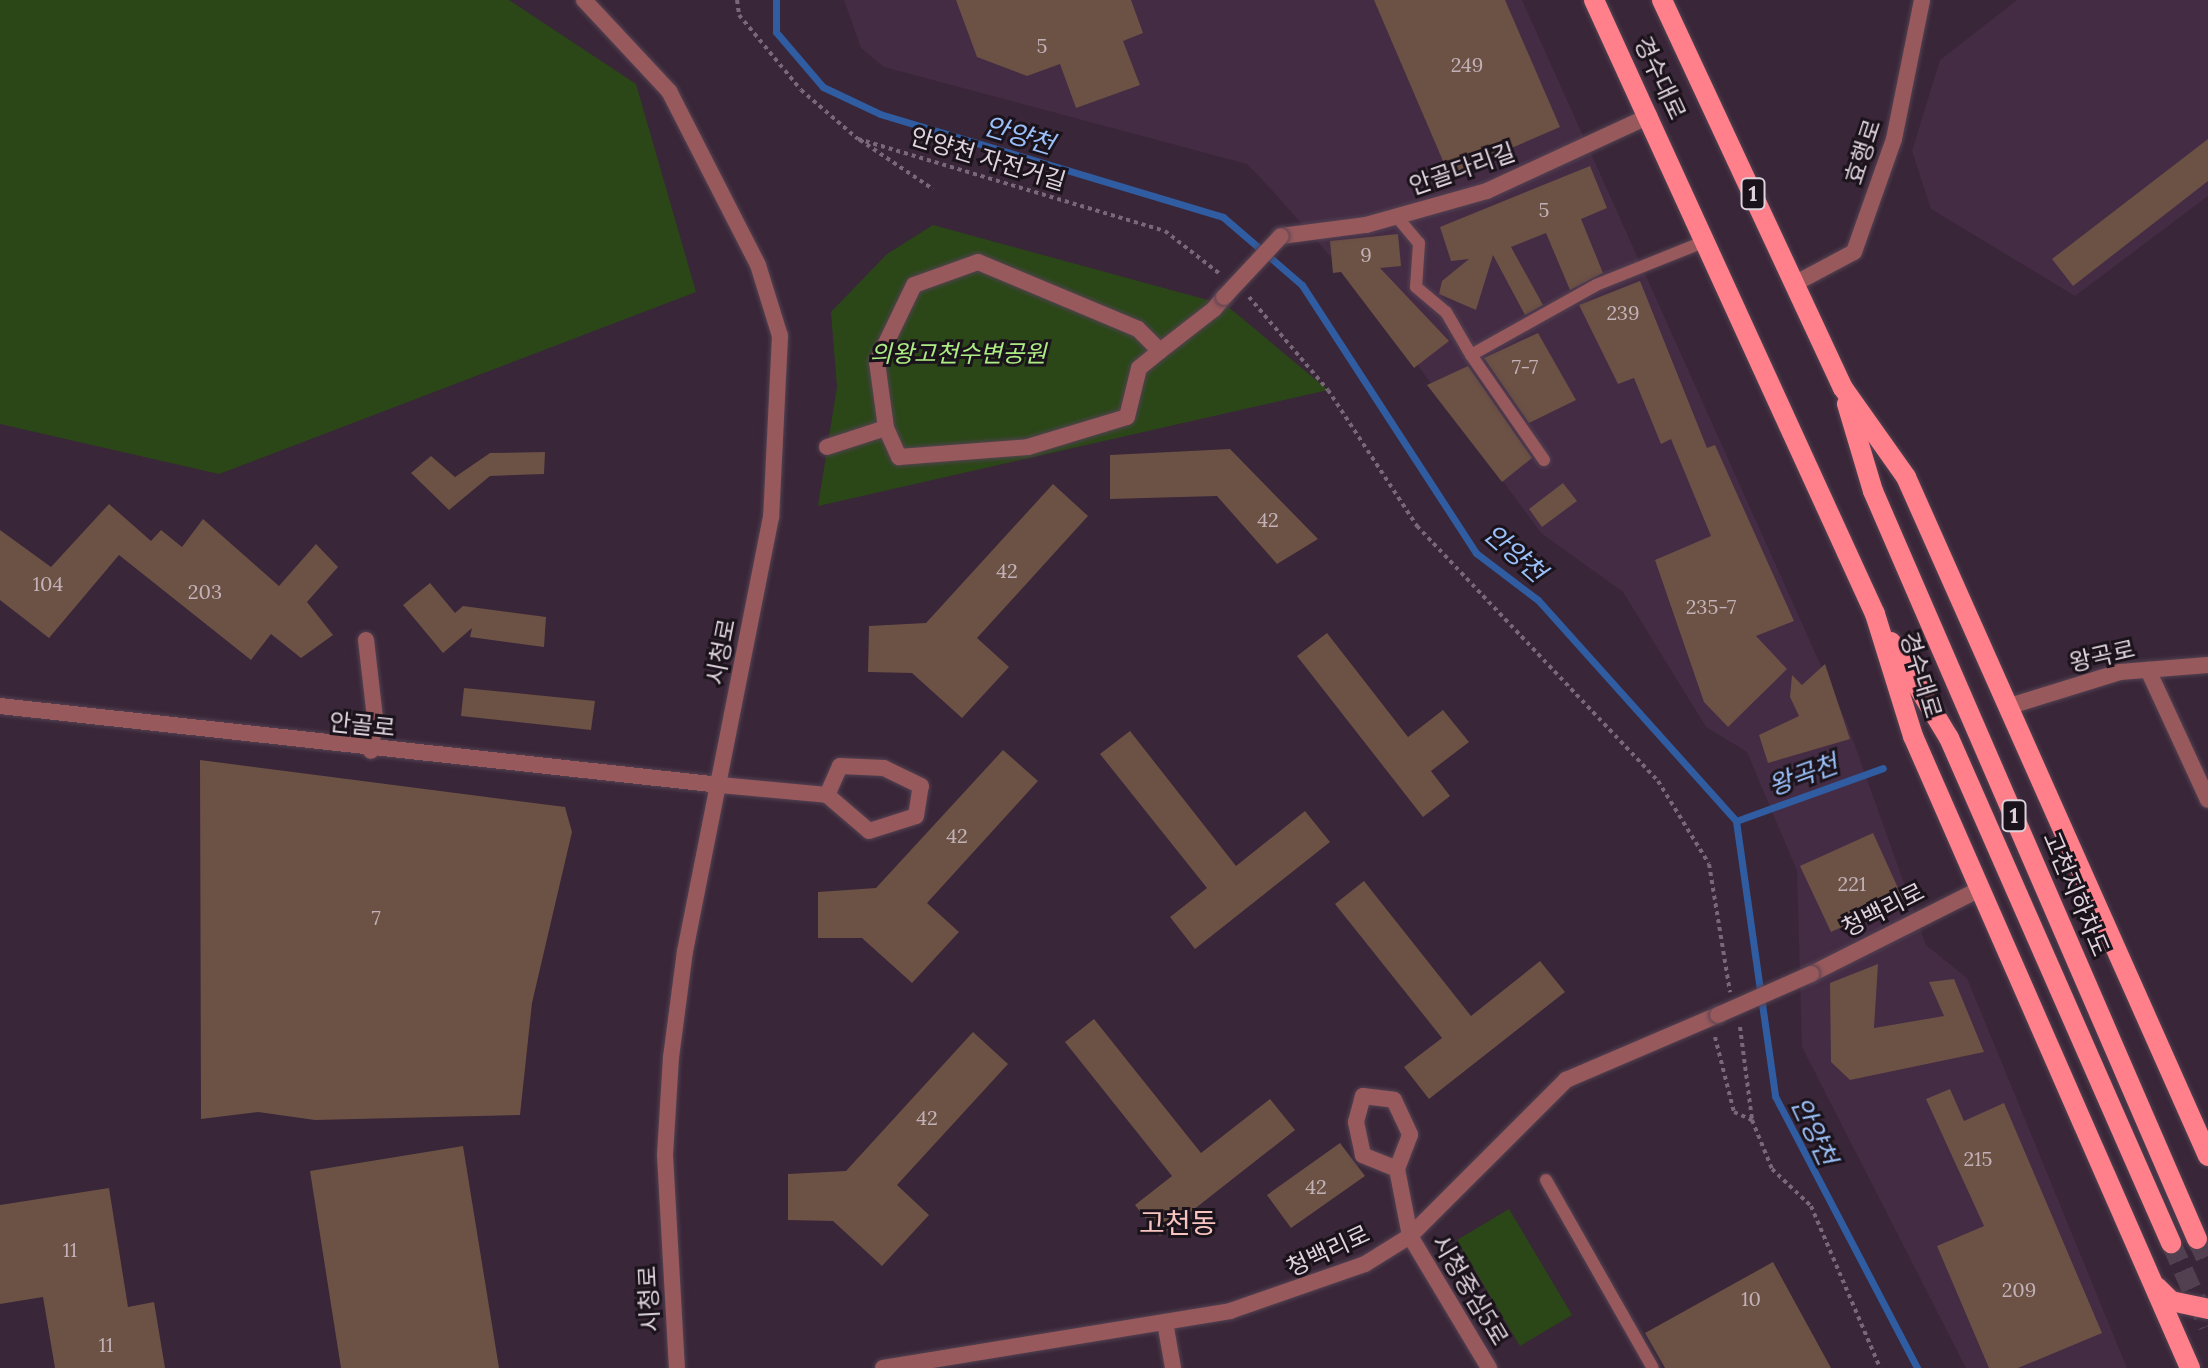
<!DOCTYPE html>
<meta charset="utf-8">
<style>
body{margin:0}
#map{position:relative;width:2208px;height:1368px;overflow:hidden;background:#392638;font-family:Lora,"Noto Sans KR",serif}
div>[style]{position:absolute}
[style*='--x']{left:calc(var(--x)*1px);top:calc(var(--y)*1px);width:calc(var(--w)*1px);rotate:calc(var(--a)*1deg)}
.built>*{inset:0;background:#442c44}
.green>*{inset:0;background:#2b4718}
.stream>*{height:7px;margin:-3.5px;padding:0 3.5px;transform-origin:3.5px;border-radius:3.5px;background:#305ca1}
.building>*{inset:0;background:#6c5145}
.primary-tunnel>*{height:20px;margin-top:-10px;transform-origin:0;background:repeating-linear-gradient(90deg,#524051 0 20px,transparent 0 30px)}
.path>*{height:4px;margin-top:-2px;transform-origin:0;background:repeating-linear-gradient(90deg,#796978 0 4px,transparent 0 8px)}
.roads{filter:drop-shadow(0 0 2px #534252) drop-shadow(0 0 2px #534252)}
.service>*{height:12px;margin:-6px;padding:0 6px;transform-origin:6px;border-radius:6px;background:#97595c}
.pedestrian>*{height:16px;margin:-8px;padding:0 8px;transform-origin:8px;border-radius:8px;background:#97595c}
.minor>*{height:16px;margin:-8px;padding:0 8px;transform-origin:8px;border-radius:8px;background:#97595c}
.tertiary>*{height:16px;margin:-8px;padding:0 8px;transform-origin:8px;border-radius:8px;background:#97595c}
.primary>*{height:20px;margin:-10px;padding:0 10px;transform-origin:10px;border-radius:10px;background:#ff808a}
.bridges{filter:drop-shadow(0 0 2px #534252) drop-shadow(0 0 2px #534252)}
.pedestrian-bridge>*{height:16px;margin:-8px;padding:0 8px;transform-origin:8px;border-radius:8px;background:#97595c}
.minor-bridge>*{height:16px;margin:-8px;padding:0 8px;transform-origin:8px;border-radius:8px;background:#97595c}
span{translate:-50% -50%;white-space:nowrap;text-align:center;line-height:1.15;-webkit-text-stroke:6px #1b131b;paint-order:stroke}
.number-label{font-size:20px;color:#c2b2b7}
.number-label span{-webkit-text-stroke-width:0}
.shield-label span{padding:2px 6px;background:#1b131b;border:2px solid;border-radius:6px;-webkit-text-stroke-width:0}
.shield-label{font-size:22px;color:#ded2dd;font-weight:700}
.street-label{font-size:24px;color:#ded2dd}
.park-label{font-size:24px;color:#acec83;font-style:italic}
.water-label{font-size:26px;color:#9bc0f9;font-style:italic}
.quarter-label{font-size:28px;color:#f8c4bf}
</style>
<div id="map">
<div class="built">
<div style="clip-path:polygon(844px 0,1522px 0,1848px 726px,1926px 945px,1967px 978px,2127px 1368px,1966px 1368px,1802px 1047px,1797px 871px,1747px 752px,1706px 727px,1623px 592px,1541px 533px,1375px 307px,1270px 188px,1247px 164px,884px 67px,861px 48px)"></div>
<div style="clip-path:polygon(2017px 0,2208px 0,2208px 196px,2075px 296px,1931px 209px,1912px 151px,1940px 60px)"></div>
</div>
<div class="green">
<div style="clip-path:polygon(0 0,509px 0,636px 84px,696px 292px,219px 474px,0 424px)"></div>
<div style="clip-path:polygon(933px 225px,1226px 305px,1328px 390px,818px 506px,837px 387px,831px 312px,887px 254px)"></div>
<div style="clip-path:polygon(1509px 1209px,1572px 1315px,1520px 1346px,1457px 1240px)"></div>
</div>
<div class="stream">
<div style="--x:776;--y:0;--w:32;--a:90"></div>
<div style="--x:776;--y:32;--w:72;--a:49.5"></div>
<div style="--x:823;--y:87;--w:63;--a:25.3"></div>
<div style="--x:880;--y:114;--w:358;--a:16.7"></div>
<div style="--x:1223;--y:217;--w:104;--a:40.7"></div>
<div style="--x:1302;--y:285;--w:320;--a:57"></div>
<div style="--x:1476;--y:553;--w:78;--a:37.2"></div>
<div style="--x:1538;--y:600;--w:297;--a:48.1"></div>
<div style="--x:1736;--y:821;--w:278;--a:81.9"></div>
<div style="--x:1775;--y:1096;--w:307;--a:62.4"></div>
<div style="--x:1736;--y:821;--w:156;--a:-19.8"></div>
</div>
<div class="building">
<div style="clip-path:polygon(956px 0,1131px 0,1143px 33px,1123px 41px,1140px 85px,1076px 108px,1060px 64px,1027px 76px,977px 57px)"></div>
<div style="clip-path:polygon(1374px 0,1505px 0,1560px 127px,1449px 175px)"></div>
<div style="clip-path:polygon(2208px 139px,2208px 181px,2073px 286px,2052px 259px)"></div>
<div style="clip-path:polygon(1590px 166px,1607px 208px,1581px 219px,1603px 273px,1570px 290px,1546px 233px,1511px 247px,1543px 305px,1525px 315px,1493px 255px,1476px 310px,1439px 294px,1442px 281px,1469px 259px,1451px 261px,1440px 227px)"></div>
<div style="clip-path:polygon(1398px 234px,1401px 266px,1380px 268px,1449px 341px,1414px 368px,1341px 272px,1333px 273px,1330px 241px)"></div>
<div style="clip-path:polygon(1640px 281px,1707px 448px,1715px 445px,1794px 621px,1756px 636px,1787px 669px,1728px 727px,1704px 702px,1655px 560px,1711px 536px,1671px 439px,1661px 444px,1634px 378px,1618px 384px,1579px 305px)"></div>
<div style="clip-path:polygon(1538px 333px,1576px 400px,1529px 423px,1484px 358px)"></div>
<div style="clip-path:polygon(1468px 366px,1532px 458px,1502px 482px,1427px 385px)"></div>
<div style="clip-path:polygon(1230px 449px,1318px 539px,1277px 564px,1217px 496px,1110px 499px,1110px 455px)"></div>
<div style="clip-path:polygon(545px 452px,544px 474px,490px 476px,449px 510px,411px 473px,431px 456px,455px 477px,490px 453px)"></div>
<div style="clip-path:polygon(1563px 483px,1577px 501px,1542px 527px,1529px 509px)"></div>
<div style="clip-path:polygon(1053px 484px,1088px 516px,977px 638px,1009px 667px,962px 718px,912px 673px,868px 672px,869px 626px,926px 623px)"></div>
<div style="clip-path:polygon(109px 504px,151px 541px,161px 530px,182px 547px,203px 519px,279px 586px,316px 544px,338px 567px,307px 602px,333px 635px,301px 658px,271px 634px,251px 660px,119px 555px,49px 638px,0 600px,0 530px,51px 567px)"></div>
<div style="clip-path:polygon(430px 583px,455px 613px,463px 606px,546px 617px,544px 647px,470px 637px,472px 628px,443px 653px,403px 605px)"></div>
<div style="clip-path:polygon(1327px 633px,1408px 737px,1443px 710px,1469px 742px,1431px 771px,1450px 796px,1423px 817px,1297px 656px)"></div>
<div style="clip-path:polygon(1825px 664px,1850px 739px,1768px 763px,1759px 735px,1799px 716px,1790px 697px,1792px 675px,1802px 685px)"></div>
<div style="clip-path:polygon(464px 688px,595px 701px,591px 730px,461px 716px)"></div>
<div style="clip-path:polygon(1130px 731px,1236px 866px,1305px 811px,1330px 842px,1195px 949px,1170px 917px,1207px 888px,1100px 754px)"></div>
<div style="clip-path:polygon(1003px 750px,1038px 781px,927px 903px,959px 932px,912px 983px,862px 938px,818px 938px,818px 892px,876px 888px)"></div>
<div style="clip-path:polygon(200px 760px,565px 807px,572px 832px,532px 1003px,520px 1115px,315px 1120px,258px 1112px,201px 1119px)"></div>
<div style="clip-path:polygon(1873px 833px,1903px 899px,1831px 932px,1800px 866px)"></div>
<div style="clip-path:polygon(1364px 881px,1471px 1016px,1540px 961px,1565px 992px,1429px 1099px,1404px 1067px,1442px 1038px,1335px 904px)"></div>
<div style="clip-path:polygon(1878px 964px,1874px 1028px,1944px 1016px,1929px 982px,1954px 979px,1984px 1052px,1850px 1080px,1831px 1062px,1830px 983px)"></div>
<div style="clip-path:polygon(1094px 1019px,1201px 1153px,1270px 1099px,1295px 1130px,1160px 1236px,1135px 1205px,1172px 1176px,1065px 1042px)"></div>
<div style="clip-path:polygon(973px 1032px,1008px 1064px,897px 1185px,929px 1215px,882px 1266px,833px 1221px,788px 1220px,788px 1174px,846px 1171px)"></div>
<div style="clip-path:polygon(1950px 1089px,1964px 1121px,2004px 1103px,2102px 1333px,2018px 1368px,1989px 1368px,1937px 1246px,1984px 1226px,1926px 1099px)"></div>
<div style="clip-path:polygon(1340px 1143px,1365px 1176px,1291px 1228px,1267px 1195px)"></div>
<div style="clip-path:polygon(463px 1146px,499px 1368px,341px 1368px,310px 1171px)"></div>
<div style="clip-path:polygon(109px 1188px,128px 1307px,154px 1302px,165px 1368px,55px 1368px,43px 1297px,0 1304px,0 1205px)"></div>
<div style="clip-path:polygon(1773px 1262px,1831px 1368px,1665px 1368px,1645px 1333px)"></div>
</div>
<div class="primary-tunnel">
<div style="--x:2197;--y:1239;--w:26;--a:65"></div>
<div style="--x:2171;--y:1243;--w:91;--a:66"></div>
</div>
<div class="path">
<div style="--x:737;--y:0;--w:15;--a:82"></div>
<div style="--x:739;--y:15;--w:97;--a:50.4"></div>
<div style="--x:801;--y:90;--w:75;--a:40.7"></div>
<div style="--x:858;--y:139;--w:320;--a:16.7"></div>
<div style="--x:1165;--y:231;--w:70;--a:38"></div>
<div style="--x:860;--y:140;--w:88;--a:33.9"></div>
<div style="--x:1249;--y:297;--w:122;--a:49.7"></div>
<div style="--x:1328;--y:390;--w:163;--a:56.8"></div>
<div style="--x:1417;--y:526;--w:351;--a:46.6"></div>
<div style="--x:1658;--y:781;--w:97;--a:58.4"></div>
<div style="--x:1709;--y:864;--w:130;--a:80.7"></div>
<div style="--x:1740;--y:1027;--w:94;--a:82.6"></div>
<div style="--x:1752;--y:1120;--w:53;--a:67.8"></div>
<div style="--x:1772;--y:1169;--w:54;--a:43.5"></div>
<div style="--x:1811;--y:1206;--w:176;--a:66.9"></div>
<div style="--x:1715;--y:1037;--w:77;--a:75.8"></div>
<div style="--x:1734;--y:1112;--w:20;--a:24"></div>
</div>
<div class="roads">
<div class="service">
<div style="--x:1397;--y:217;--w:34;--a:50"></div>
<div style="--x:1419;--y:243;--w:44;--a:93.9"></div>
<div style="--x:1416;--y:287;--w:39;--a:40"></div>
<div style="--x:1446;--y:312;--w:50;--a:59.8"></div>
<div style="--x:1544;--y:460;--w:128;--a:-124.8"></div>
<div style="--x:1471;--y:355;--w:143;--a:-29.2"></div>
<div style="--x:1596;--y:285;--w:118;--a:-21.8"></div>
<div style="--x:1546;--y:1180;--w:216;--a:60.4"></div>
</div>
<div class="pedestrian">
<div style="--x:1160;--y:351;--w:31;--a:-135"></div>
<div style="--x:1138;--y:329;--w:173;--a:-157.3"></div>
<div style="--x:978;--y:262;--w:68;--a:160.2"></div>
<div style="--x:914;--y:285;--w:85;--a:115.7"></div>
<div style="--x:877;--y:362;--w:67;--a:82.2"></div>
<div style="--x:886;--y:428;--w:32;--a:66"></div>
<div style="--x:899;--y:457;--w:129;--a:-4.4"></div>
<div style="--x:1028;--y:447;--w:103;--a:-16.9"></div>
<div style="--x:1127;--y:417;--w:50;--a:-76.2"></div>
<div style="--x:1139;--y:368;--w:27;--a:-39"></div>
<div style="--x:1160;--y:351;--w:68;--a:-37.9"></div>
<div style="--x:1214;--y:309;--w:16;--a:-50"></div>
<div style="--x:827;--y:447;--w:62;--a:-17.9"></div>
</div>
<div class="minor">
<div style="--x:1281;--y:236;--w:86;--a:-7.4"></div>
<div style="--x:1366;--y:225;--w:126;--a:-15.7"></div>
<div style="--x:1487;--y:191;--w:179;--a:-24.8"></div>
<div style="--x:1794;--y:284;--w:68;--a:-28.1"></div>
<div style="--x:1854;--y:252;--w:120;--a:-70.5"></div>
<div style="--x:1894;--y:139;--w:142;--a:-78.6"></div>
<div style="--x:366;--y:640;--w:79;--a:83.4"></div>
<div style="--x:375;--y:718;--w:33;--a:97"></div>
<div style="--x:2148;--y:670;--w:143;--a:65.2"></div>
<div style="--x:720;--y:785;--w:107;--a:5.3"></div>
<div style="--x:827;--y:795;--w:55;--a:40.6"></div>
<div style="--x:869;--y:831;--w:49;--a:-17.7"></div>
<div style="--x:916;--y:816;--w:30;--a:-81"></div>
<div style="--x:921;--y:786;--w:41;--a:-154.1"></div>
<div style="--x:884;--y:768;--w:44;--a:-177.4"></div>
<div style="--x:840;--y:766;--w:32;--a:114"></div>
<div style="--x:1811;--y:974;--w:187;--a:-26.7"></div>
<div style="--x:1397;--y:1169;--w:37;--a:-158"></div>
<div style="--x:1363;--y:1155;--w:34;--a:-102"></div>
<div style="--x:1356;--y:1122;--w:27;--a:-75"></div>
<div style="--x:1363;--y:1096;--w:31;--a:7"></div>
<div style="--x:1394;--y:1100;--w:38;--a:65"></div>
<div style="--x:1410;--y:1135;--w:36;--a:111"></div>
<div style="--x:1397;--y:1169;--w:68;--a:79"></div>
<div style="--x:1410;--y:1236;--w:154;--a:59.1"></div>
<div style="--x:1165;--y:1322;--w:47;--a:80.1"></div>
<div style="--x:883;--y:1368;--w:352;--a:-9.3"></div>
<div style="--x:1230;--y:1311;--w:143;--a:-19.2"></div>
<div style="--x:1365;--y:1264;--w:53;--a:-31.9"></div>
<div style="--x:1410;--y:1236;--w:221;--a:-45"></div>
<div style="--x:1566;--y:1080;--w:165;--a:-23.2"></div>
</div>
<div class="tertiary">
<div style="--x:584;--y:0;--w:125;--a:47"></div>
<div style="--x:669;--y:91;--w:195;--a:62.9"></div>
<div style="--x:758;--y:265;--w:74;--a:72.8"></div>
<div style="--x:780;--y:336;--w:181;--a:92.8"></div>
<div style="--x:771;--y:517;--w:442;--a:101.2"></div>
<div style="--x:685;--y:951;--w:107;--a:97.5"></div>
<div style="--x:671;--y:1057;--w:98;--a:93.5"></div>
<div style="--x:665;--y:1155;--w:213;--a:86.8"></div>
<div style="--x:0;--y:706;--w:724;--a:6.26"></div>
<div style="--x:2010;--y:706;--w:115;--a:-17.2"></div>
<div style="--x:2120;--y:672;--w:88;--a:-4.5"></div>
</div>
<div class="primary">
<div style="--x:1594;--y:0;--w:675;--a:65.41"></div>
<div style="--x:1875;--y:614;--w:128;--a:72.7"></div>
<div style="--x:1913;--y:736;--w:690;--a:66.33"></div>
<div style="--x:1662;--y:0;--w:428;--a:65"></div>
<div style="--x:1843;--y:388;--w:109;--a:54.7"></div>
<div style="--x:1906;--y:477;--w:743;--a:66.02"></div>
<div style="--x:1847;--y:404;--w:91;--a:73.4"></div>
<div style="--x:1873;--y:491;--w:815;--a:66.58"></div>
<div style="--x:1891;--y:642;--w:112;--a:58.9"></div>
<div style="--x:1949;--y:738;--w:552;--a:66.27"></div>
<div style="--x:2157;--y:1287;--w:20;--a:45"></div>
<div style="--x:2171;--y:1301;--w:38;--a:12"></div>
</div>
</div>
<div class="bridges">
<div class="pedestrian-bridge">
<div style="--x:1224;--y:297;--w:83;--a:-46.9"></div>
</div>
<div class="minor-bridge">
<div style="--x:1718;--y:1015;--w:102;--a:-23.8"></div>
</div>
</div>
<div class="number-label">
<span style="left:1042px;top:45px">5</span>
<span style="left:1467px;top:64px">249</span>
<span style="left:1544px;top:209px">5</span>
<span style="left:1366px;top:254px">9</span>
<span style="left:1623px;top:312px">239</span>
<span style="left:1525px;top:366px">7-7</span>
<span style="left:1268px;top:519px">42</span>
<span style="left:1007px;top:570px">42</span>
<span style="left:48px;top:583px">104</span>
<span style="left:205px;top:591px">203</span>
<span style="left:1711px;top:606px">235-7</span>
<span style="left:957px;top:835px">42</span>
<span style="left:1852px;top:883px">221</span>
<span style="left:376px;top:917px">7</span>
<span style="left:927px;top:1117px">42</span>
<span style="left:1978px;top:1158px">215</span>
<span style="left:1316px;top:1186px">42</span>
<span style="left:70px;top:1249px">11</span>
<span style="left:2019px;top:1289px">209</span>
<span style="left:1751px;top:1298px">10</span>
<span style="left:106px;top:1344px">11</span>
</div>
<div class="shield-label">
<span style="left:1753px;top:194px">1</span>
<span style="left:2014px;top:816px">1</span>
</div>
<div class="street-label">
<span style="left:1660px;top:78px;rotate:65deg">경수대로</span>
<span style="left:1863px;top:152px;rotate:-72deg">효행로</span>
<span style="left:988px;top:159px;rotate:17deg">안양천 자전거길</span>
<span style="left:1462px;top:169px;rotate:-19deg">안골다리길</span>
<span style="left:721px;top:652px;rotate:-79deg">시청로</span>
<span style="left:2102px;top:656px;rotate:-13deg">왕곡로</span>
<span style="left:1921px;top:675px;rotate:73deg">경수대로</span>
<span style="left:362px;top:725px;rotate:6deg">안골로</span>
<span style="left:2076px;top:894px;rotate:67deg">고천지하차도</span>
<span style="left:1883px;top:910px;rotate:-27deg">청백리로</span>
<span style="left:1328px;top:1251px;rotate:-25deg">청백리로</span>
<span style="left:1470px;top:1290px;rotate:59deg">시청중심5로</span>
<span style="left:649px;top:1299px;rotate:-93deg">시청로</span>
</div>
<div class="park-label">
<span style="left:958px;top:354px">의왕고천수변공원</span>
</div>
<div class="water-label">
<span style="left:1019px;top:135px;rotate:17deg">안양천</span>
<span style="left:1515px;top:553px;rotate:41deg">안양천</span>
<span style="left:1803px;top:775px;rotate:-20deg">왕곡천</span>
<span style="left:1814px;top:1131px;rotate:65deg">안양천</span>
</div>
<div class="quarter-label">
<span style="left:1178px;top:1223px">고천동</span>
</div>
</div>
